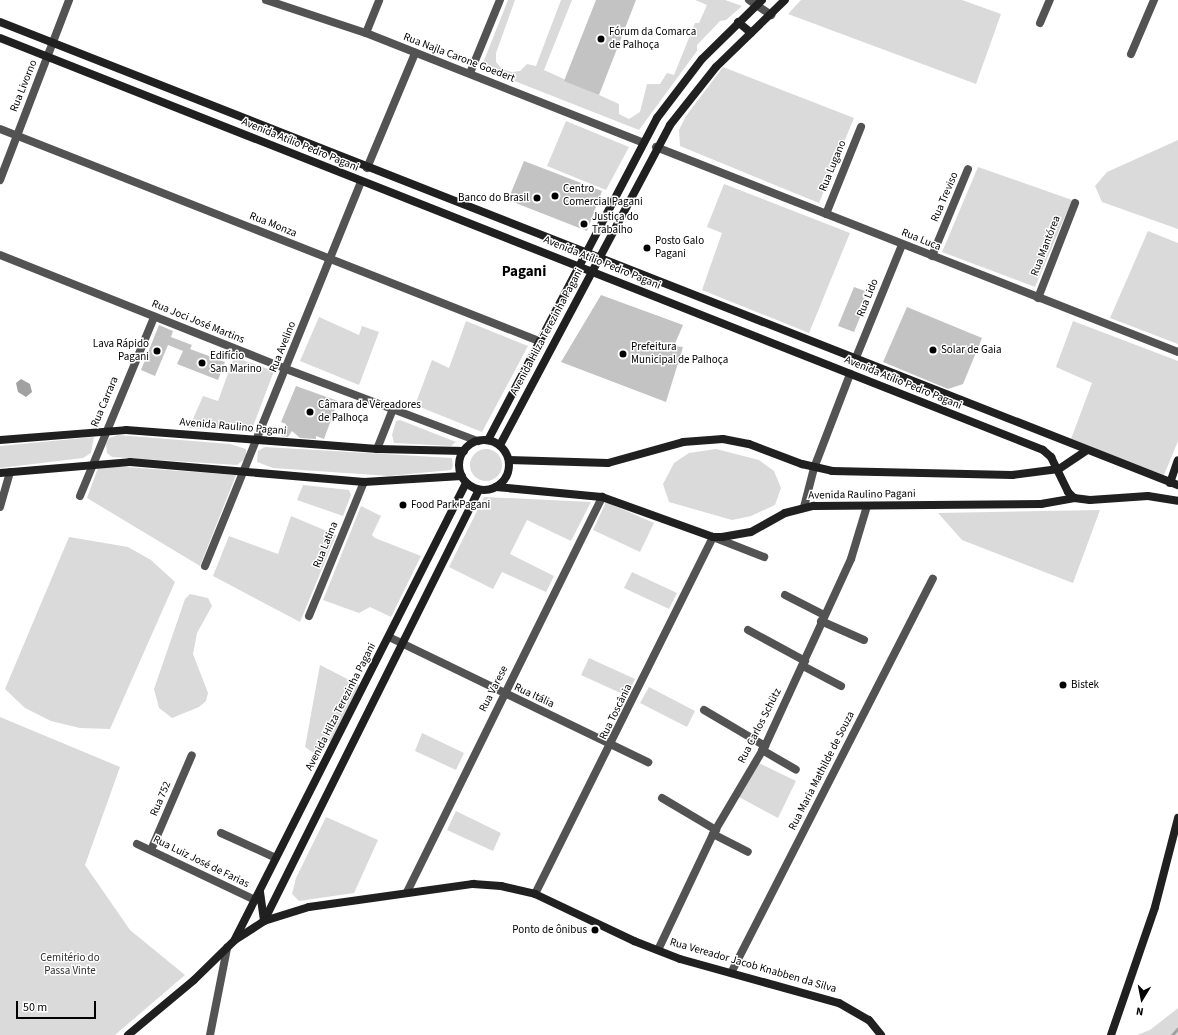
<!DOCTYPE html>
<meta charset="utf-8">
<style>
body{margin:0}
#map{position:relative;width:1178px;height:1035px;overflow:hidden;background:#fff;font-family:"Source Sans 3",sans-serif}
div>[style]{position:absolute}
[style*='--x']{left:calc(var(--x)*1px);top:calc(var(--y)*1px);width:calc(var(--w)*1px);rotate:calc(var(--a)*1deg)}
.green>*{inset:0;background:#dadada}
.round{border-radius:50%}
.water>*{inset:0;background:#a1a1a1}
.stream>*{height:3px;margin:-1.5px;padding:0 1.5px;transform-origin:1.5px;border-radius:1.5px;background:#a1a1a1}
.building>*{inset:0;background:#c3c3c3}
.street>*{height:8px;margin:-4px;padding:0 4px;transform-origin:4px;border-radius:4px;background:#535353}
.secondary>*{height:8px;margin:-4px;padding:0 4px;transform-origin:4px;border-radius:4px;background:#202020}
.secondary>.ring{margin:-4px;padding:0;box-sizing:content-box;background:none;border:8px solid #202020;border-radius:50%}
.dots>*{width:11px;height:11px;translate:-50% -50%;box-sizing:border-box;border:2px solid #fff;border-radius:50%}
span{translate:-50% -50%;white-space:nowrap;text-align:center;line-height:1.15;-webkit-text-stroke:3px #fff;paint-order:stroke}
.poi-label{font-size:11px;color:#000}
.left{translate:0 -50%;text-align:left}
.right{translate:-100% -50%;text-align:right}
.street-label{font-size:11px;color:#000}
.park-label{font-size:11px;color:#313131}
.district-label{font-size:15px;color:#000;font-weight:700}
.north{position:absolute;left:1122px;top:979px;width:40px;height:40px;-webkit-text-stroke:3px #fff;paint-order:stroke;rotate:190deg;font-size:11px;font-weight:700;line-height:16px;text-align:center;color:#000}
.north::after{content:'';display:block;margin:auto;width:14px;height:18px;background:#000;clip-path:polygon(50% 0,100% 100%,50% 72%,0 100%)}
.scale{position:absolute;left:16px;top:1001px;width:80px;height:18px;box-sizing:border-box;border:2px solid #000;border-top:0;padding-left:5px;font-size:12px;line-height:14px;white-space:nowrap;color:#000;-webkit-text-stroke:3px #fff;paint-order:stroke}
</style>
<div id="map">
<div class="green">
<div style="clip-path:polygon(508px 0,515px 0,496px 53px,496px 62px,502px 69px,512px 72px,520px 71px,527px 64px,536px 66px,561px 0,572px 0,544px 70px,619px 104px,619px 114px,629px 119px,640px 112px,647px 84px,660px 84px,667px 73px,674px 75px,695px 23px,699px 23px,707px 5px,695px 0,725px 0,742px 6px,726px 20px,720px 21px,697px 45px,697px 51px,639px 130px,481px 68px)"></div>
<div style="clip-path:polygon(801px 0,962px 0,1001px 14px,976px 84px,788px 14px)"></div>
<div style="clip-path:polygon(723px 67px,854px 118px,819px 203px,680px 146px,679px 130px,686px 116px)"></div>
<div style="clip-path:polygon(566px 121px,629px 147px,606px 190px,547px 166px)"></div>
<div style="clip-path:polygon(1178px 140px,1178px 229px,1102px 202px,1095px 186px,1107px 172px)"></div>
<div style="clip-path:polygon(978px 167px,1072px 200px,1035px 287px,942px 252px)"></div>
<div style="clip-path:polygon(724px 184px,850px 233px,809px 333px,702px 290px,722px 233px,707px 227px)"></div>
<div style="clip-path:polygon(1148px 231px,1178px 243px,1178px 344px,1110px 318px)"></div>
<div style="clip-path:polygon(319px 317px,359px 335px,362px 326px,379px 332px,359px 385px,300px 361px)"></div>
<div style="clip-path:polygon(466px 321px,528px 346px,482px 432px,415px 405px,432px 360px,449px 368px)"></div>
<div style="clip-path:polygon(1073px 321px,1178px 361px,1178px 441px,1164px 475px,1071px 439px,1092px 383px,1056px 367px)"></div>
<div style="clip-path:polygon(234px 357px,274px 371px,252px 429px,246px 431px,189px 428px,203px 396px,218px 401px)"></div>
<div style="clip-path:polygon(400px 420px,456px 442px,451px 446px,394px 443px,392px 435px,396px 421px)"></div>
<div style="clip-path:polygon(118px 435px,230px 444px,246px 449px,246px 458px,237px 465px,112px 457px,107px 453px,106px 444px,109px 438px)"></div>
<div style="clip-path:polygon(94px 437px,91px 453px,83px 458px,0 468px,0 446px)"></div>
<div style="clip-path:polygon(265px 447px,452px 458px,453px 466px,451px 470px,389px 476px,273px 468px,257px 462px,258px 451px)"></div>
<div style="clip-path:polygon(716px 449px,759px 460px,774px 471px,781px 488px,775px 505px,751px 516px,732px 520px,669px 502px,663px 484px,674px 463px,689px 453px)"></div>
<div class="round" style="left:470px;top:449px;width:32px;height:32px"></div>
<div style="clip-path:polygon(99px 465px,236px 475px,200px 566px,87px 498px)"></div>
<div style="clip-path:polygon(303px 485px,349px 490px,351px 495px,343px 516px,297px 500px)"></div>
<div style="clip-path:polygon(484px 497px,591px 502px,571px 541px,527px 520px,510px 554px,554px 576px,546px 592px,502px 572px,493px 589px,449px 567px)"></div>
<div style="clip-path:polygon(606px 502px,654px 523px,640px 552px,593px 530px)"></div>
<div style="clip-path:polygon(361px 506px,381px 516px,372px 535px,375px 538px,421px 556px,391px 617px,370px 607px,359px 613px,323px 600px)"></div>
<div style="clip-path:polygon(1100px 510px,1073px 583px,962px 540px,938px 513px)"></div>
<div style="clip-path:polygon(291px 516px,336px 535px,300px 622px,213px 576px,229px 536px,278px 554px)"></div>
<div style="clip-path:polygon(69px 537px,128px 547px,151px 560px,175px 582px,110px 729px,80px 728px,51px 721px,25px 708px,5px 689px)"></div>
<div style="clip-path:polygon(632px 572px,677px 593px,669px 609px,624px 588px)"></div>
<div style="clip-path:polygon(190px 594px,208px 598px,212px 606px,197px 633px,193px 654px,208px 693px,206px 701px,199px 707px,172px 718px,159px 708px,154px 689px,185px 599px)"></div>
<div style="clip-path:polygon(589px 658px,635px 679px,627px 696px,581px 675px)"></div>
<div style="clip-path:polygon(320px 665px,359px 685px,331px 742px,322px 738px,315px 754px,305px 747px)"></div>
<div style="clip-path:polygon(649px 687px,695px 711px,687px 727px,640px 703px)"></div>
<div style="clip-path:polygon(0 717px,120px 767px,85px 865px,130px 930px,185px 975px,115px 1035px,0 1035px)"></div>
<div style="clip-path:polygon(422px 733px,464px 753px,456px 770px,415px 751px)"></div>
<div style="clip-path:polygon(759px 763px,796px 781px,778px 818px,739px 797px)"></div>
<div style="clip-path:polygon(456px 811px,501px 833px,493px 851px,447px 830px)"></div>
<div style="clip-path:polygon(326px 817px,378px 840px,354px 893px,299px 901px,292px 894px,296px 878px)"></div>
<div style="clip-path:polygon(1178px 1008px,1178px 1035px,1137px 1035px,1150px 1030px)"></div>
</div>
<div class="water">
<div style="clip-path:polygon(21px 379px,30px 384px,32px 392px,26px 397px,18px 392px,16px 383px)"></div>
</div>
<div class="stream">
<div style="--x:1172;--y:1035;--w:9;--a:-49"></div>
</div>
<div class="building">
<div style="clip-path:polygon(596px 0,636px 0,599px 95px,564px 81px)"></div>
<div style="clip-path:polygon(524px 161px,602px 191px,587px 231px,508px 200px)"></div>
<div style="clip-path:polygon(854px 287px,865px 291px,863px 298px,867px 300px,854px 332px,838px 326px)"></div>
<div style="clip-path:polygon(601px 295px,683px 325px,674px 346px,683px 347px,666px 402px,561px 362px)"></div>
<div style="clip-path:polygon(907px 307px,982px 338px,963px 384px,948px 389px,883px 362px)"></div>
<div style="clip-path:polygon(159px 325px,173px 331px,171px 337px,192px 345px,190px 349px,225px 362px,218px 380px,177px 364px,183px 351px,168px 345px,155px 376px,141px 370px)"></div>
<div style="clip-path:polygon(296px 386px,338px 401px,324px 439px,316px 436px,316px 439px,300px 438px,292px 431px,288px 437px,281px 436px,286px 424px,281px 422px)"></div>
</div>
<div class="street">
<div style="--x:266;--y:0;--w:105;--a:18.3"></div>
<div style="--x:366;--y:33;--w:297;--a:21.6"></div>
<div style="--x:749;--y:0;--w:27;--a:34"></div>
<div style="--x:1040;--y:23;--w:25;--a:-67"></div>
<div style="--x:366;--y:33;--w:35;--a:-68"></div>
<div style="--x:1131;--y:54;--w:59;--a:-66.9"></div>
<div style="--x:470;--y:73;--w:79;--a:-67.7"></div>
<div style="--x:0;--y:129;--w:579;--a:21.47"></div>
<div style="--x:656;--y:147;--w:561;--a:21.44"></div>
<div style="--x:367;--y:168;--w:125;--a:-67.3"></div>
<div style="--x:0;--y:180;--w:193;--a:-69"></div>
<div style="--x:826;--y:214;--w:94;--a:-68.1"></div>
<div style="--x:0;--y:255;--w:308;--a:21.7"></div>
<div style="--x:286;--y:369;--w:205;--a:20.6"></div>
<div style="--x:932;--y:256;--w:94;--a:-67.5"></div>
<div style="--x:1038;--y:298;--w:102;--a:-68.7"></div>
<div style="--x:855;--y:360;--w:124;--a:-67.8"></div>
<div style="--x:377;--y:449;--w:43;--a:-68.2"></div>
<div style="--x:80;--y:496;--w:194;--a:-67.5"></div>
<div style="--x:0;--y:507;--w:36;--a:-74"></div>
<div style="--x:804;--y:507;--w:40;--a:-75.6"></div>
<div style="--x:814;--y:468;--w:101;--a:-69"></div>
<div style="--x:205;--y:566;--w:415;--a:-67.9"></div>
<div style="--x:785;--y:595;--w:44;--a:27.1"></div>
<div style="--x:309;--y:616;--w:145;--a:-67.7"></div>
<div style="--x:821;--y:621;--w:47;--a:23.8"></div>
<div style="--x:748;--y:630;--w:65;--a:28.5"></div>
<div style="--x:389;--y:637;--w:288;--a:25.8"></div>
<div style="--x:803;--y:666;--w:43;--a:27.8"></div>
<div style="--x:704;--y:710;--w:71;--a:30.5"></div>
<div style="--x:762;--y:750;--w:39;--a:30"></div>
<div style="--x:662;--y:798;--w:63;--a:30.7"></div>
<div style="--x:221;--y:833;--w:60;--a:24.4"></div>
<div style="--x:713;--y:834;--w:39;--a:27"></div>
<div style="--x:137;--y:844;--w:131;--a:25.4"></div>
<div style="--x:151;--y:850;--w:103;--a:-66.7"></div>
<div style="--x:407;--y:892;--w:441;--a:-63.7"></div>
<div style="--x:535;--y:894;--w:399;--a:-63.5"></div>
<div style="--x:713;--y:537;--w:55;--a:21.4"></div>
<div style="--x:658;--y:950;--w:128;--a:-64.6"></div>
<div style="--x:713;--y:834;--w:102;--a:-59.4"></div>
<div style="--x:765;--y:746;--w:206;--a:-65.3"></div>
<div style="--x:851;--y:559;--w:55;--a:-73.2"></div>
<div style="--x:731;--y:973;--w:443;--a:-62.9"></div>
<div style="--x:210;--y:1035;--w:89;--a:-78.9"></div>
</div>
<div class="secondary">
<div style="--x:0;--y:22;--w:1266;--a:21.46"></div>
<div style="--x:738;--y:22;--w:17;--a:40"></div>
<div style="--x:0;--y:38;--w:1121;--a:21.55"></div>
<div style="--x:1043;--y:450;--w:11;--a:41"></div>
<div style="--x:1051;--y:457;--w:39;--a:64"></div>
<div style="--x:1068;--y:492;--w:8;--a:45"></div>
<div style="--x:1074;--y:498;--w:16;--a:7"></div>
<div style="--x:1090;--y:500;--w:58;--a:-3.9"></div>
<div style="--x:1148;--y:496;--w:30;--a:9"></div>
<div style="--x:0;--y:440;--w:126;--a:-4.5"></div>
<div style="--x:126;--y:430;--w:252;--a:4.3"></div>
<div style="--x:377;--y:449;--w:87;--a:1.3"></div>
<div style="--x:488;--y:440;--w:364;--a:-62.3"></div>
<div style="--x:657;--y:118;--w:74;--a:-52.7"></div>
<div style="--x:702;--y:59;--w:84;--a:-44.5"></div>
<div class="ring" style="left:459px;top:440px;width:42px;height:42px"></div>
<div style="--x:500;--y:445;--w:362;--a:-62"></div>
<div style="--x:670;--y:125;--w:74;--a:-51.6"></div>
<div style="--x:716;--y:67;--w:96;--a:-44.2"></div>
<div style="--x:509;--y:460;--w:99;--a:1.7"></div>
<div style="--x:608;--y:463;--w:78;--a:-15.6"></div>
<div style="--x:683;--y:442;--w:40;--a:-4.3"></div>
<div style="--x:723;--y:439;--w:26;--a:11"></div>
<div style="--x:749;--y:444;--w:57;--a:20.7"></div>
<div style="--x:802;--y:464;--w:31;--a:13"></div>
<div style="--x:832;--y:471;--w:180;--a:1.3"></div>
<div style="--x:1012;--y:475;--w:47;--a:-7.3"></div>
<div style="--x:1059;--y:469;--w:32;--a:-34"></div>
<div style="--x:0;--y:473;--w:130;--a:-4.8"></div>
<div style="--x:130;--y:462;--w:235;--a:4.9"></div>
<div style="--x:364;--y:482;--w:98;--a:-3.5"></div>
<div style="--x:1170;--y:483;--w:24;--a:-71"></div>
<div style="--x:496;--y:487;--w:106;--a:5.4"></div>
<div style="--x:602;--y:497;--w:118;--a:19.8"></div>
<div style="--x:713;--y:537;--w:9;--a:0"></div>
<div style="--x:722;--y:537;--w:29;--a:-10"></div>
<div style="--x:751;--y:532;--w:39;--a:-29"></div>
<div style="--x:785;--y:513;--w:30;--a:-14"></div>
<div style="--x:814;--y:506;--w:227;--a:-0.5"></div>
<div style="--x:1041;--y:504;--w:34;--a:-10"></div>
<div style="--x:260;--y:892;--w:29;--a:82"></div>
<div style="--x:264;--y:921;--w:482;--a:-63.5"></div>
<div style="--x:235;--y:939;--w:511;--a:-63.13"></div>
<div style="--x:128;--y:1035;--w:86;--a:-39.8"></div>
<div style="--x:194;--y:980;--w:57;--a:-44.3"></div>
<div style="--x:235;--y:940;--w:35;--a:-33"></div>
<div style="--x:264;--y:921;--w:47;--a:-17.3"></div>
<div style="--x:309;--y:907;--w:166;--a:-8"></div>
<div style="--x:473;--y:884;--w:28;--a:4"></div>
<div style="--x:501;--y:886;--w:35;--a:13"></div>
<div style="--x:535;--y:894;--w:110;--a:25.4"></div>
<div style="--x:634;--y:941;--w:49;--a:21.4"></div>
<div style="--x:680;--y:959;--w:165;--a:15.5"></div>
<div style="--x:839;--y:1003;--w:34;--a:30"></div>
<div style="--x:869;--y:1020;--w:19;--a:51"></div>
<div style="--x:1111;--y:1035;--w:135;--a:-71"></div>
<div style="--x:1155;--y:907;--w:92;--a:-75.5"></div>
</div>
<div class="dots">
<div style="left:601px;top:39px;background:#000"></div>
<div style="left:555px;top:196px;background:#000"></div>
<div style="left:537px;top:198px;background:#000"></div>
<div style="left:584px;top:224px;background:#000"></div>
<div style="left:647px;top:248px;background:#000"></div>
<div style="left:933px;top:350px;background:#000"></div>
<div style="left:157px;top:351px;background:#000"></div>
<div style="left:623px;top:354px;background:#000"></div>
<div style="left:202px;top:363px;background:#000"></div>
<div style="left:310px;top:412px;background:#000"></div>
<div style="left:403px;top:505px;background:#000"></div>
<div style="left:1063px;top:685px;background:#000"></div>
<div style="left:595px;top:930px;background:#000"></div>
</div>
<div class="poi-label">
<span class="left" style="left:609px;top:39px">Fórum da Comarca<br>de Palhoça</span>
<span class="left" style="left:563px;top:196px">Centro<br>Comercial Pagani</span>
<span class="right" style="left:529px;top:198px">Banco do Brasil</span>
<span class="left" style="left:592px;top:224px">Justiça do<br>Trabalho</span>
<span class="left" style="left:655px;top:248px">Posto Galo<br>Pagani</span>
<span class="right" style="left:149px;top:351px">Lava Rápido<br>Pagani</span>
<span class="left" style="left:631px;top:354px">Prefeitura<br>Municipal de Palhoça</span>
<span class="left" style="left:941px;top:350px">Solar de Gaia</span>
<span class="left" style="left:210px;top:363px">Edifício<br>San Marino</span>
<span class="left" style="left:318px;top:412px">Câmara de Vereadores<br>de Palhoça</span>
<span class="left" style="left:411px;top:505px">Food Park Pagani</span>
<span class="left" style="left:1071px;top:685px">Bistek</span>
<span class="right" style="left:587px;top:930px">Ponto de ônibus</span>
</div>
<div class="street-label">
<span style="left:459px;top:58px;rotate:21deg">Rua Najla Carone Goedert</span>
<span style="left:24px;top:86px;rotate:-68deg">Rua Livorno</span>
<span style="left:300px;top:145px;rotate:22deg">Avenida Atílio Pedro Pagani</span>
<span style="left:833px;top:166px;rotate:-68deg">Rua Lugano</span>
<span style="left:945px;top:197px;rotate:-67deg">Rua Treviso</span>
<span style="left:273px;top:225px;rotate:22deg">Rua Monza</span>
<span style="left:921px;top:240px;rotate:22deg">Rua Luca</span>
<span style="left:1046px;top:246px;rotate:-69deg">Rua Mantórea</span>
<span style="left:602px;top:263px;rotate:22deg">Avenida Atílio Pedro Pagani</span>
<span style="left:868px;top:298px;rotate:-68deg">Rua Lido</span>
<span style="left:198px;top:322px;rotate:22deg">Rua Joci José Martins</span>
<span style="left:547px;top:332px;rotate:-62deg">Avenida Hilza Terezinha Pagani</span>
<span style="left:283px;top:347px;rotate:-68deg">Rua Avelino</span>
<span style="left:903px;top:383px;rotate:22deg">Avenida Atílio Pedro Pagani</span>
<span style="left:105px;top:402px;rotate:-67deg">Rua Carrara</span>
<span style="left:233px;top:427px;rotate:5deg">Avenida Raulino Pagani</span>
<span style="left:862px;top:495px;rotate:-1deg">Avenida Raulino Pagani</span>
<span style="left:326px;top:545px;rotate:-68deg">Rua Latina</span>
<span style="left:494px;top:689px;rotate:-63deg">Rua Varese</span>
<span style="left:534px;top:696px;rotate:25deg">Rua Itália</span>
<span style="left:341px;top:707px;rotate:-63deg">Avenida Hilza Terezinha Pagani</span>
<span style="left:616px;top:712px;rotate:-64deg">Rua Toscânia</span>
<span style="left:760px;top:726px;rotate:-63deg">Rua Carlos Schütz</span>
<span style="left:822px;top:771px;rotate:-63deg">Rua Maria Mathilde de Souza</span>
<span style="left:161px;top:799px;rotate:-67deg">Rua 752</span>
<span style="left:201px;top:862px;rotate:26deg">Rua Luiz José de Farias</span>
<span style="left:753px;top:966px;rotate:16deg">Rua Vereador Jacob Knabben da Silva</span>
</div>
<div class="park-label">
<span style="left:70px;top:965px">Cemitério do<br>Passa Vinte</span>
</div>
<div class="district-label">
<span style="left:524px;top:272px">Pagani</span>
</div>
<div class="north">N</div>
<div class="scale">50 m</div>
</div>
